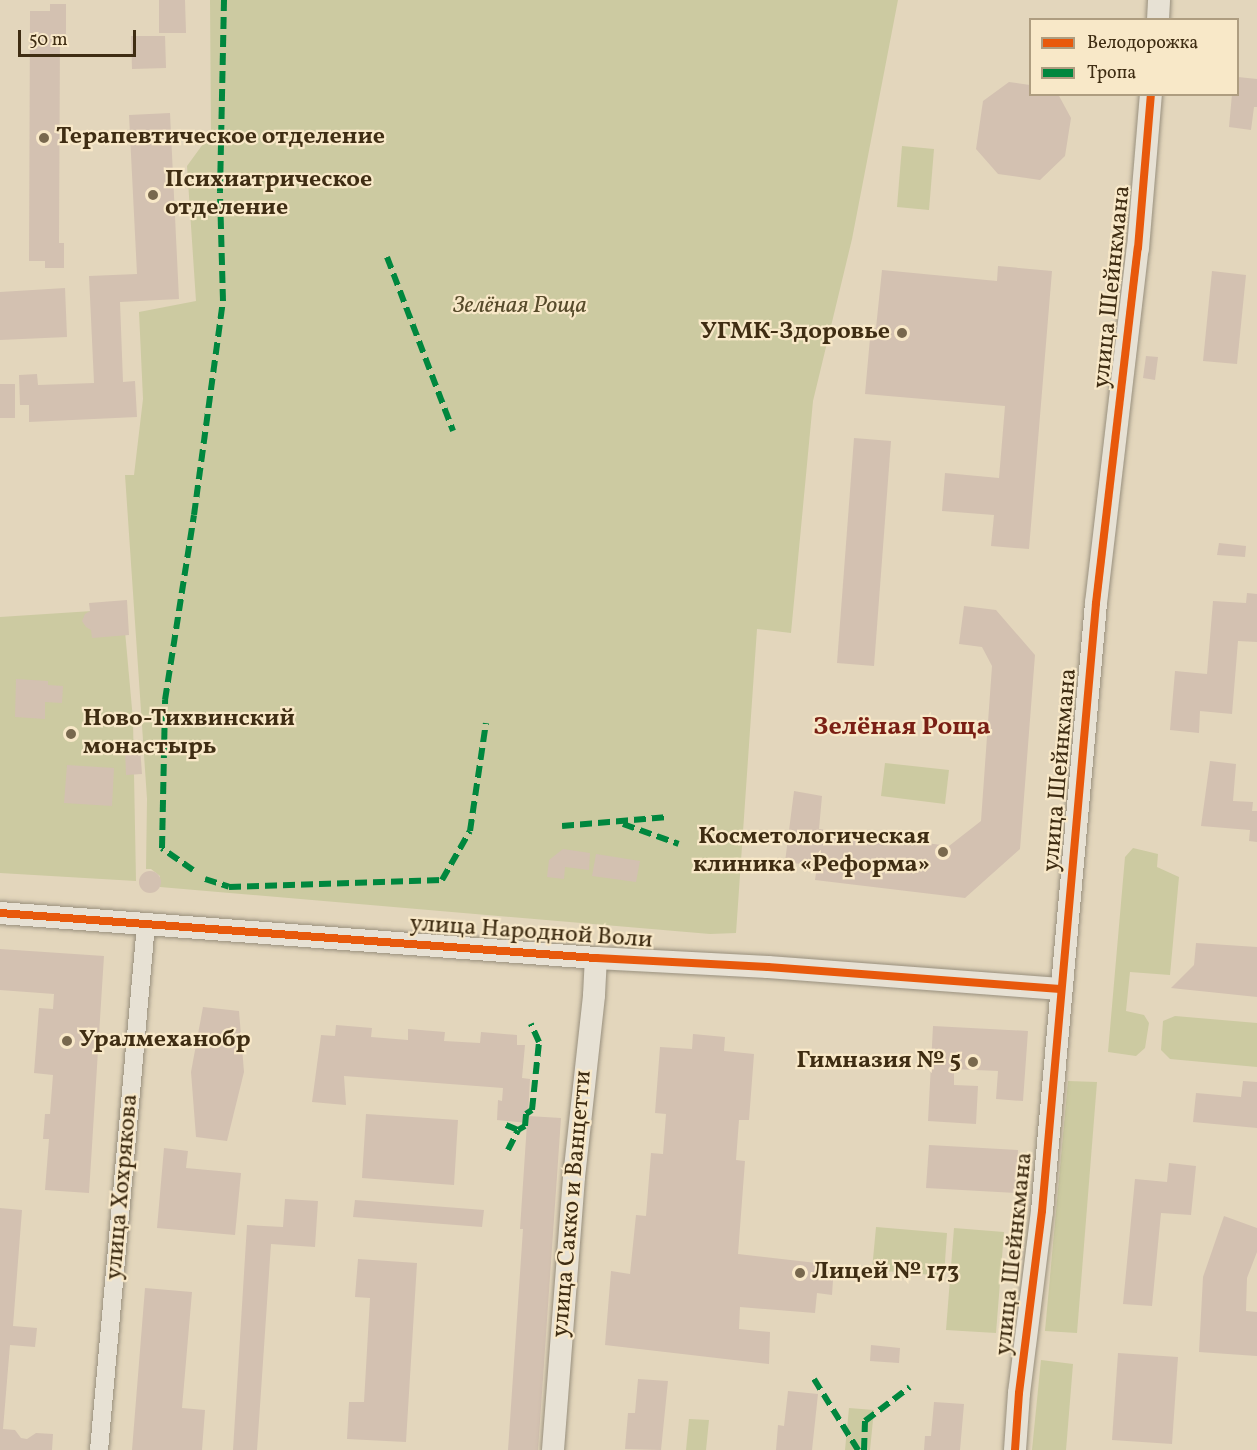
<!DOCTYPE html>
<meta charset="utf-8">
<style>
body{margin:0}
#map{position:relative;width:1257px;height:1450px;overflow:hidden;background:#e3d6bc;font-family:Vollkorn,serif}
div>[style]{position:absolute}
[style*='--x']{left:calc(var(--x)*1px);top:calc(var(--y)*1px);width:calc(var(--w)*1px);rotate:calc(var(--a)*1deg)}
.green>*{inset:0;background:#cccaa1}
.building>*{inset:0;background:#d3c1b1}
.round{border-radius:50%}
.roads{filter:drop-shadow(0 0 2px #988f7d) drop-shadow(0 0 2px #988f7d)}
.minor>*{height:18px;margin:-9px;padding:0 9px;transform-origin:9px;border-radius:9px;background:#e7e1d4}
.tertiary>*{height:22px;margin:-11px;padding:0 11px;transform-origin:11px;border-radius:11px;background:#e7e1d4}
.quiet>*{height:6px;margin-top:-3px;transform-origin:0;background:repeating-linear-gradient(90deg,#00873e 0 12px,transparent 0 18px)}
.cycleway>*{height:8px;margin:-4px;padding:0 4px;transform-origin:4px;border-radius:4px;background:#e8590c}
.dots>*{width:16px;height:16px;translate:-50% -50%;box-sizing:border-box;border:3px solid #f8e8c8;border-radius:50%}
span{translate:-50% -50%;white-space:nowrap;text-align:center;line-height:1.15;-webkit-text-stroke:4.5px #f8e8c8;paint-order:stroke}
.poi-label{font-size:24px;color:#3f2d13;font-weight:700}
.left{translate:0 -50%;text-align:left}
.right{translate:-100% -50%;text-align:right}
.street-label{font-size:24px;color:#3f2d13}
.park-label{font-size:24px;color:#574b2b;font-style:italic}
.neighbourhood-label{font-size:26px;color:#7a1f14;font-weight:700}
.legend{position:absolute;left:1029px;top:18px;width:210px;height:78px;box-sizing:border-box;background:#f8e8c8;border:2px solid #ae9d80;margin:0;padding:8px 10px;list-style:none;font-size:18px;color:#3f2d13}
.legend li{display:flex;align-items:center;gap:12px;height:30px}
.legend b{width:30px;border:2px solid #ae9d80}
.scale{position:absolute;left:18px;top:30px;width:118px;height:27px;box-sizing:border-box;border:3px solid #3f2d13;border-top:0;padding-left:8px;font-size:18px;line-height:21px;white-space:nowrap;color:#3f2d13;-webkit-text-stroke:4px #f8e8c8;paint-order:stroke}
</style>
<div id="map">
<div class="green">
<div style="clip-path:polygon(210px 0,898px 0,852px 239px,813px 401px,791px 633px,757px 629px,736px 933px,710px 934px,160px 887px,160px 876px,151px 869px,146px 869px,147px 799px,125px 475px,134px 475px,143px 399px,139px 312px,196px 301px,187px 166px,211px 133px)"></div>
<div style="clip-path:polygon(902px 146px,934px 149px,929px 210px,897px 207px)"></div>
<div style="clip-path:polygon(123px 609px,133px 720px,136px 881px,0 873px,0 617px)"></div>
<div style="clip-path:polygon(885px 763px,949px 770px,945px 804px,881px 796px)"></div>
<div style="clip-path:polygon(1133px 848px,1158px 854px,1157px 867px,1179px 877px,1170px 975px,1130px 972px,1126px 1011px,1144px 1015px,1149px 1023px,1145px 1048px,1136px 1056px,1108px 1052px,1125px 857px)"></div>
<div style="clip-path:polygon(1175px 1016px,1257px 1023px,1257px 1067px,1170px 1059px,1161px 1050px,1163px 1021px)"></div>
<div style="clip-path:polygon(1068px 1081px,1097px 1082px,1077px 1333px,1045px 1331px)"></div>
<div style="clip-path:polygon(876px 1227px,947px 1233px,944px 1276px,872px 1270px)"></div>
<div style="clip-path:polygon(954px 1228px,1004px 1232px,996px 1333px,946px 1330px)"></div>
<div style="clip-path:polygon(1041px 1360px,1073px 1364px,1066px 1450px,1032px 1450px)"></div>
<div style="clip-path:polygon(849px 1408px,874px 1410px,870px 1450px,845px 1450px)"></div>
<div style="clip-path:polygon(689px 1419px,709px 1420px,706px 1450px,686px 1450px)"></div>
</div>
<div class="building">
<div style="clip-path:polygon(159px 0,185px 0,186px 33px,159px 33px)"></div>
<div style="clip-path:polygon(50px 4px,66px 4px,66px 34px,60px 34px,59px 243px,64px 243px,64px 268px,45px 268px,45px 261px,29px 261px,30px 11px,50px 11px)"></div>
<div style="clip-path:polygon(131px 36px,165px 36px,166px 68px,132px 69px)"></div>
<div style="clip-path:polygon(1238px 77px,1257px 79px,1257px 107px,1254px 107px,1251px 130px,1229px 127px,1232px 94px,1238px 94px)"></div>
<div style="clip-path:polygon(1009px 82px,1030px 85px,1030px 94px,1058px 94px,1071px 118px,1065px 156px,1040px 180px,998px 174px,976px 149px,983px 101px)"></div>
<div style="clip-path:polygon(170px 113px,179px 299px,120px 302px,123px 382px,135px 381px,137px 417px,29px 422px,29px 405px,20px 405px,19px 375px,37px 374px,38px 385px,94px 383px,89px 276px,137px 274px,129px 115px)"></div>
<div style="clip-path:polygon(998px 266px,1052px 271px,1029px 549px,991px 546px,994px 515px,942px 511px,945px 473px,999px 478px,1005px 406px,865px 394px,871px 327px,876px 328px,882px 270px,997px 281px)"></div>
<div style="clip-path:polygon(1212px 271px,1246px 275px,1237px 364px,1203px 361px)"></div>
<div style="clip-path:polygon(65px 288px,67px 337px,0 340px,0 292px)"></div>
<div style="clip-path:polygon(1146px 356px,1158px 357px,1155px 380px,1143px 378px)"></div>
<div style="clip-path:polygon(0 384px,15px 384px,15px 418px,0 418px)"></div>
<div style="clip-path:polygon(854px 438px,891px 441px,874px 666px,837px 663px)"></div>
<div style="clip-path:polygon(1219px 543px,1246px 546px,1245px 557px,1217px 555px)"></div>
<div style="clip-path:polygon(1247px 593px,1257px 594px,1257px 642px,1238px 641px,1232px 714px,1200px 711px,1199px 733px,1170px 730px,1175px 671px,1207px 674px,1213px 601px,1246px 603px)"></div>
<div style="clip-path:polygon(127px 600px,129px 635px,92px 638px,91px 630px,86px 627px,82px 621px,85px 614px,90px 611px,89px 603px)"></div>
<div style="clip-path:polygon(964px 606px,996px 610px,1035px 655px,1020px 849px,965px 898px,815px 880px,817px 866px,785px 862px,794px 791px,822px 796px,819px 829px,949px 846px,981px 821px,992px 666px,982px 647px,959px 644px)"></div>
<div style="clip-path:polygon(16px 679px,48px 681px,48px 685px,63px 686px,62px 703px,45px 702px,45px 719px,15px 717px)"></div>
<div style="clip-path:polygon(140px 747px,142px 774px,126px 775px,125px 748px)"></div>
<div style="clip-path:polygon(1210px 761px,1236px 764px,1233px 801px,1253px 802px,1252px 811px,1257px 811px,1257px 842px,1249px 841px,1250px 830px,1201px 826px)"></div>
<div style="clip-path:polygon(67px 765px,114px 768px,112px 806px,64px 803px)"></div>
<div style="clip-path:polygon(563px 849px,590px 853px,589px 870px,565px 867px,564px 879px,547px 877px,549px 860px)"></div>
<div style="clip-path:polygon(596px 854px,640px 861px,636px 882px,592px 876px)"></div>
<div class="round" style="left:139px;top:871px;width:22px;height:22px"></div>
<div style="clip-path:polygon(1196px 943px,1257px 947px,1257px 997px,1171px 988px,1194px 965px)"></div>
<div style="clip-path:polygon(0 949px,104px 956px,89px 1193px,45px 1190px,49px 1139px,43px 1139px,45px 1114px,50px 1114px,53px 1075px,34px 1073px,39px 1008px,53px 1009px,54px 994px,0 990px)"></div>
<div style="clip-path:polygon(203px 1007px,239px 1011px,244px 1072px,227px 1141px,196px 1137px,191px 1072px)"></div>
<div style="clip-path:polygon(336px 1025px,372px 1028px,371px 1037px,408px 1040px,408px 1029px,445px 1032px,444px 1041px,480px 1043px,481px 1032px,517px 1035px,517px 1045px,525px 1045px,522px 1078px,530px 1079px,528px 1116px,561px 1118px,538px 1450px,508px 1450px,523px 1229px,520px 1229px,527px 1123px,497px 1120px,498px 1100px,502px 1101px,503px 1088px,344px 1076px,346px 1105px,312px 1102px,321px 1035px,335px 1036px)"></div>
<div style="clip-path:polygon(933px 1026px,1028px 1031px,1023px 1101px,996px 1099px,998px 1071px,954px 1069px,954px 1085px,978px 1086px,976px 1124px,928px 1121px)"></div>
<div style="clip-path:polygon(693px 1034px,725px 1037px,724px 1051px,754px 1054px,749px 1120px,739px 1120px,736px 1160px,745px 1161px,738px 1254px,834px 1265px,832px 1295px,817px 1293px,815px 1313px,740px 1307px,739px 1329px,770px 1332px,769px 1364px,605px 1345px,611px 1271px,630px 1274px,636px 1215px,646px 1216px,651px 1153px,663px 1154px,666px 1114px,655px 1113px,660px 1047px,692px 1049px)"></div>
<div style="clip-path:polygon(1243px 1081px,1257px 1082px,1257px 1128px,1193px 1122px,1196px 1093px,1241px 1097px)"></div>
<div style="clip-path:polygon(366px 1114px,458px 1120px,454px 1185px,362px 1178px)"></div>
<div style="clip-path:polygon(929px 1145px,1018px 1150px,1016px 1193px,926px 1188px)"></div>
<div style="clip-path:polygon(164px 1148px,188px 1151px,186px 1168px,241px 1173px,235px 1235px,157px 1228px)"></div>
<div style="clip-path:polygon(1169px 1163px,1196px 1166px,1191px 1215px,1161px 1213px,1152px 1306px,1123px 1304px,1135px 1179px,1167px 1182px)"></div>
<div style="clip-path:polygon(285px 1199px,318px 1201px,315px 1247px,271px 1244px,257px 1450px,233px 1450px,247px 1225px,283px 1227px)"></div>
<div style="clip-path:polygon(355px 1200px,484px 1210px,482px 1227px,353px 1217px)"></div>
<div style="clip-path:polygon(0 1208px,22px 1210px,13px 1326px,37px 1328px,35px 1347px,10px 1345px,3px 1429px,15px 1430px,21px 1438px,27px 1439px,36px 1433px,53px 1434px,52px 1450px,0 1450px)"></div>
<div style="clip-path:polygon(1224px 1216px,1257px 1228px,1257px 1252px,1247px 1278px,1246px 1311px,1257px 1312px,1257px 1356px,1199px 1352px,1203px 1277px)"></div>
<div style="clip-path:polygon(358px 1259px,417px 1263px,406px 1442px,347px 1439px,349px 1402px,364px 1402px,370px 1298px,355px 1297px)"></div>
<div style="clip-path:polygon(145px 1288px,192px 1292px,182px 1408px,205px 1410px,202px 1450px,132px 1450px)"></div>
<div style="clip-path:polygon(871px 1345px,900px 1348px,899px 1363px,870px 1361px)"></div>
<div style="clip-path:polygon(1118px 1353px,1178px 1357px,1172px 1444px,1112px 1440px)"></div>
<div style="clip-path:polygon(638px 1379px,668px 1381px,661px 1450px,625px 1449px,628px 1413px,635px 1413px)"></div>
<div style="clip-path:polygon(788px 1391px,818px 1394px,812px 1450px,776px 1450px,778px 1425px,784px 1426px)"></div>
<div style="clip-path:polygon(934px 1402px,964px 1404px,960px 1450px,924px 1450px,925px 1436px,931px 1436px)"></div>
</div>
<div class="roads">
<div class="minor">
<div style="--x:99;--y:1450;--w:528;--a:-84.89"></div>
</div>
<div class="tertiary">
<div style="--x:1158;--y:20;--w:20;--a:-87"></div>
<div style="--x:0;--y:913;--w:598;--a:4.32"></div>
<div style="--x:596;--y:958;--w:172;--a:3"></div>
<div style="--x:768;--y:967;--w:293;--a:4.3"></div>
<div style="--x:553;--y:1450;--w:274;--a:-85.6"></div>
<div style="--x:574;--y:1177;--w:183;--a:-83.7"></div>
<div style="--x:594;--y:995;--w:37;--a:-87"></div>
<div style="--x:1015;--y:1450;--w:57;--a:-86"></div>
<div style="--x:1019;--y:1393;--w:183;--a:-82.8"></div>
<div style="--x:1042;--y:1211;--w:610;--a:-84.92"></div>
<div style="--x:1096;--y:603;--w:357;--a:-83.3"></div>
<div style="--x:1138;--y:248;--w:155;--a:-85.2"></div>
</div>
</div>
<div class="quiet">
<div style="--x:387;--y:257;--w:186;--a:69.2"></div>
<div style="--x:623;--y:824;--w:59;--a:19.7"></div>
<div style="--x:562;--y:826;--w:106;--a:-4.9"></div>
<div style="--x:193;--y:870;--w:38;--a:-145"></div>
<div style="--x:162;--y:848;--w:148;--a:-88.8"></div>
<div style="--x:165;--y:700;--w:187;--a:-81.1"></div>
<div style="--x:194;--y:515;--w:216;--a:-82.3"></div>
<div style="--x:223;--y:301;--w:110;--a:-91.6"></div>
<div style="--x:220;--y:191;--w:191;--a:-88.8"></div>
<div style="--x:205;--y:879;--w:25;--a:18"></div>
<div style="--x:229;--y:887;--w:213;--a:-1.9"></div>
<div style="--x:442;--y:880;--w:56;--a:-60.3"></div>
<div style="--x:470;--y:831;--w:109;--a:-81.6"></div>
<div style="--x:506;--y:1125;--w:13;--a:23"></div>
<div style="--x:508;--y:1150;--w:22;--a:-63"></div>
<div style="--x:518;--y:1130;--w:8;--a:-30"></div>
<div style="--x:525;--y:1126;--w:12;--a:-85"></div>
<div style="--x:526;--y:1114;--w:7;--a:-34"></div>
<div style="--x:532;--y:1110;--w:68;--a:-84.1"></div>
<div style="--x:539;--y:1042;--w:20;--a:-114"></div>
<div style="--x:814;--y:1379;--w:84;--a:58.2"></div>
<div style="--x:864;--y:1450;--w:29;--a:-88"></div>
<div style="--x:865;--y:1421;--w:56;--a:-37.1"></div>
</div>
<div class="cycleway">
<div style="--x:0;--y:913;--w:598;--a:4.32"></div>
<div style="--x:596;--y:958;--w:172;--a:3"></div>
<div style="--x:768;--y:967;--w:293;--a:4.3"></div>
<div style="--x:1015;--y:1450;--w:57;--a:-86"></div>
<div style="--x:1019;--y:1393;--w:183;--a:-82.8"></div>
<div style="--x:1042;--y:1211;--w:610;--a:-84.92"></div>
<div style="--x:1096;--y:603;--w:357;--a:-83.3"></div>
<div style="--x:1138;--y:248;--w:155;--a:-85.2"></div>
</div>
<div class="dots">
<div style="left:44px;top:138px;background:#78684e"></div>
<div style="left:153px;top:195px;background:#78684e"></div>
<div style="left:902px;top:333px;background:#78684e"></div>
<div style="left:71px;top:734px;background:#78684e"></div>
<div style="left:943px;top:852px;background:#78684e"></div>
<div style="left:67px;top:1041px;background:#78684e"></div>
<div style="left:973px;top:1062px;background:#78684e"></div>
<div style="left:800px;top:1273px;background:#78684e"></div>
</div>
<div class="poi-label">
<span class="left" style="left:56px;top:138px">Терапевтическое отделение</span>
<span class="left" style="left:165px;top:195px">Психиатрическое<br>отделение</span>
<span class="right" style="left:890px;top:333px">УГМК-Здоровье</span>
<span class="left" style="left:83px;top:734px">Ново-Тихвинский<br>монастырь</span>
<span class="right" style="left:930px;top:852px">Косметологическая<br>клиника «Реформа»</span>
<span class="left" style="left:79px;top:1041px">Уралмеханобр</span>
<span class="right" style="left:961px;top:1062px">Гимназия № 5</span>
<span class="left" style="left:812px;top:1273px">Лицей № 173</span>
</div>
<div class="street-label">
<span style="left:1113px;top:287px;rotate:-84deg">улица Шейнкмана</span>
<span style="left:1061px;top:770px;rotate:-85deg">улица Шейнкмана</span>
<span style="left:531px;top:933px;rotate:4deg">улица Народной Воли</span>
<span style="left:123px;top:1187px;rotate:-85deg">улица Хохрякова</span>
<span style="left:573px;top:1204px;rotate:-85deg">улица Сакко и Ванцетти</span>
<span style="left:1015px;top:1254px;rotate:-84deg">улица Шейнкмана</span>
</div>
<div class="park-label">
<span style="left:520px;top:307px">Зелёная Роща</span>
</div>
<div class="neighbourhood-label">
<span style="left:902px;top:728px">Зелёная Роща</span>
</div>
<ul class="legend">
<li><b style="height:8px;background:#e8590c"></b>Велодорожка</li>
<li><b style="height:8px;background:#00873e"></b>Тропа</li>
</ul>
<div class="scale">50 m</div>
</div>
